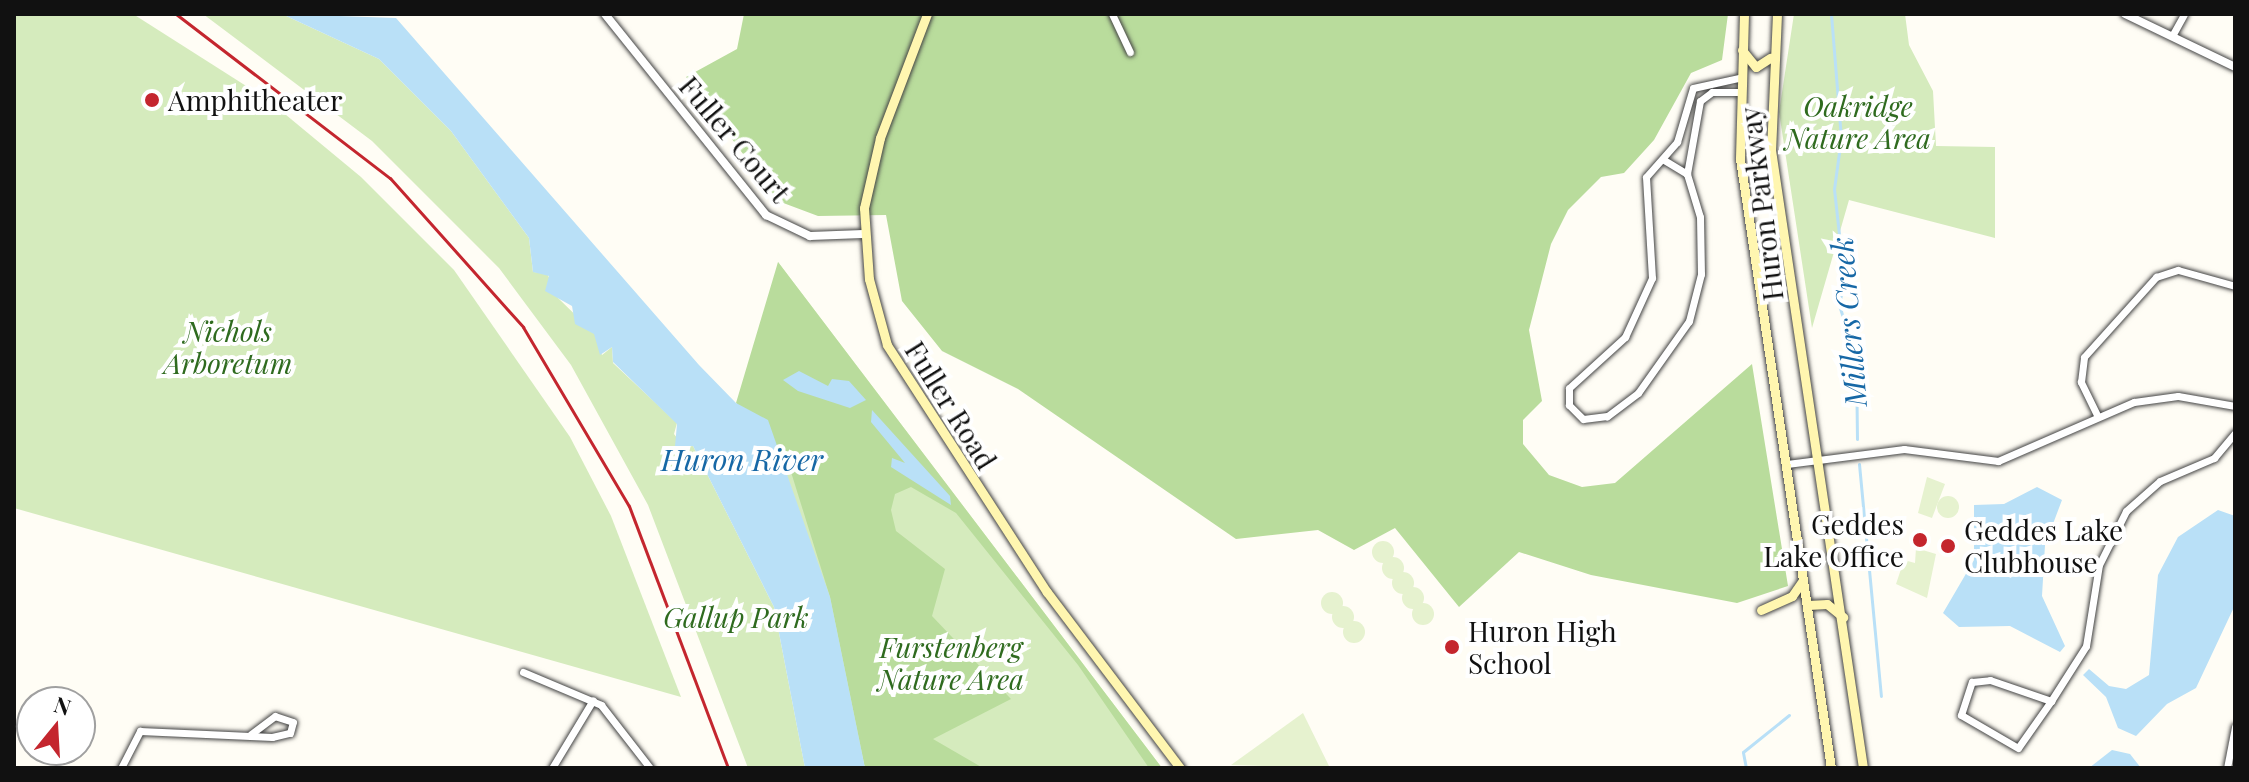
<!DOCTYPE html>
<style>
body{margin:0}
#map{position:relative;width:2249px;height:782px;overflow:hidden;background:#fffdf5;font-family:"Playfair Display",serif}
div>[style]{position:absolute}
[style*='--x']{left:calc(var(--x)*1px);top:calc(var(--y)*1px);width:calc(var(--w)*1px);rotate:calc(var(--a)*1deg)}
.green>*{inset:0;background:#d5ebbd}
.forest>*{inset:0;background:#b9dc9c}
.pitch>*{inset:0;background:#e6f2cf}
.round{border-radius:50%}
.water>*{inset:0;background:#b9e0f7}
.stream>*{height:3px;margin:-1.5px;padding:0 1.5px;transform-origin:1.5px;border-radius:1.5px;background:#b9e0f7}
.roads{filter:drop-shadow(0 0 2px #444) drop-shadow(0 0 2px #444)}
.minor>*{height:7px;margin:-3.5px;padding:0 3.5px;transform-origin:3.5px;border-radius:3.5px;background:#fff}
.tertiary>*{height:8px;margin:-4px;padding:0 4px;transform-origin:4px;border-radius:4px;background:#fff}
.secondary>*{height:9px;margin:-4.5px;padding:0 4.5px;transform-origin:4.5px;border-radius:4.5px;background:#fff6b0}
.rail>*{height:3px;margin:-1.5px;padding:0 1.5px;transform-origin:1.5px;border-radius:1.5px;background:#c4262e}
.dots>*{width:22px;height:22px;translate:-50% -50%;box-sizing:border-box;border:4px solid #fff;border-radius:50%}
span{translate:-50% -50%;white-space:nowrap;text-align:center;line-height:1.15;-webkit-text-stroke:8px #fff;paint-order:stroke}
.poi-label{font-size:28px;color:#111}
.left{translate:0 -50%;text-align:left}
.right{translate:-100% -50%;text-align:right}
.park-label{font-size:28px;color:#2f6b1f;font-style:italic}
.street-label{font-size:28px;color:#111}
.water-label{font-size:30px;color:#1768a6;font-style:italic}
.frame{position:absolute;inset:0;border:16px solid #111;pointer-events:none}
.north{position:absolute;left:16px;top:686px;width:80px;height:80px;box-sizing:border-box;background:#fff;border:2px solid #a0a0a0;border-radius:50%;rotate:18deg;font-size:22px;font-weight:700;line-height:32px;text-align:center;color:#111}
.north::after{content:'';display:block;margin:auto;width:28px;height:36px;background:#c4262e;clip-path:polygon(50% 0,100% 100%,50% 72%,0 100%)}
</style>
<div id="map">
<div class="green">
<div style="clip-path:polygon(14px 14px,133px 14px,268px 100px,361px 177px,454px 270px,570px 437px,611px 516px,681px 697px,14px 508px)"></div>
<div style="clip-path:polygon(203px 14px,282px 14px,379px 59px,451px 131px,529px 238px,533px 272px,547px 273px,558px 298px,595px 334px,602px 355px,612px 347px,613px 363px,677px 423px,674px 434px,684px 447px,693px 446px,774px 607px,805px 768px,748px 768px,648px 505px,571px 365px,499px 268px,372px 141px)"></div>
<div style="clip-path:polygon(1794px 14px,1905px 14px,1909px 45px,1933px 91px,1936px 146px,1995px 147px,1995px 238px,1849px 200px,1812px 328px,1779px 112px)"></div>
<div style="clip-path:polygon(778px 262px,1162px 768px,865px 768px,811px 547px,768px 420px)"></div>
</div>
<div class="forest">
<div style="clip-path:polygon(744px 14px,1728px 14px,1722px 60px,1691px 73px,1654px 140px,1624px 173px,1601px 177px,1568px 210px,1551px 244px,1529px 330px,1542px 401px,1523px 420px,1523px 444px,1549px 475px,1582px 487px,1615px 483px,1752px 364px,1788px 586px,1737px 603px,1591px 575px,1519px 552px,1459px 607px,1395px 528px,1354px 550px,1318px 530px,1236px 539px,1018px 389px,942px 351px,902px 301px,886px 215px,818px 216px,778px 201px,686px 77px,737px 49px)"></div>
<div style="clip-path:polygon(778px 262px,1162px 768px,1149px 768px,1078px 665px,956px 513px,911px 487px,895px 494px,891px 510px,896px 531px,945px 569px,932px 616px,1011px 699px,933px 739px,983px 768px,865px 768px,830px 597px,786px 456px,736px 403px)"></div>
</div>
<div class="pitch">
<div style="clip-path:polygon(1927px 477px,1945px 484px,1932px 518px,1918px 513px)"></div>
<div class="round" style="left:1937px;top:496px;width:22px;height:22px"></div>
<div class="round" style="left:1372px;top:541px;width:22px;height:22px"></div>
<div style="clip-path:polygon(1916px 548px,1936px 554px,1927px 598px,1896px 584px,1904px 560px,1915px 563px)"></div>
<div class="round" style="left:1382px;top:557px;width:22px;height:22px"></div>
<div class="round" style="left:1392px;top:572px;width:22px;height:22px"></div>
<div class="round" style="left:1402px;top:587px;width:22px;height:22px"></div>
<div class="round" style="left:1321px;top:592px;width:22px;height:22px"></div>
<div class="round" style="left:1412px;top:603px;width:22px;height:22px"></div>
<div class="round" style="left:1332px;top:606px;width:22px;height:22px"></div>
<div class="round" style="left:1343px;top:621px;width:22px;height:22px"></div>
<div style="clip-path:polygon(1303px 713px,1330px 768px,1231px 765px)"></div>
</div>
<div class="water">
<div style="clip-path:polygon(282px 14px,396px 18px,699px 365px,736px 403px,768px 420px,830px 597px,865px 768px,805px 768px,774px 607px,693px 446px,675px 446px,677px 424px,613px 362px,612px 347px,600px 355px,594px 334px,575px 324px,572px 306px,545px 291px,549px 276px,533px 272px,529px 238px,451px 131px,379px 59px)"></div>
<div style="clip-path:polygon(799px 371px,828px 386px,832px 379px,849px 381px,866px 400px,850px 408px,798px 391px,783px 380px)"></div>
<div style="clip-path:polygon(872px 410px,950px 496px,951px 505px,891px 467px,892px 458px,905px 463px,871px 422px)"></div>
<div style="clip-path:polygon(2037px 487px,2062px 500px,2045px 545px,2042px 596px,2065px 646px,2060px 652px,2010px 626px,1959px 627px,1943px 613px,1974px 560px,1974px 505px,2004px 504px)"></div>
<div style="clip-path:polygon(2218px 510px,2235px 516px,2235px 605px,2196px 688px,2167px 704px,2136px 736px,2118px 728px,2106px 697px,2083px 675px,2089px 669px,2109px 686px,2126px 689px,2149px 675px,2158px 575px,2178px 537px)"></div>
<div style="clip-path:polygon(2112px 750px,2130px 754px,2141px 768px,2089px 768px)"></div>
</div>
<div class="stream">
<div style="--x:1831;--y:14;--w:124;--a:85.4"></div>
<div style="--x:1841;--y:138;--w:51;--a:97.8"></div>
<div style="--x:1834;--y:189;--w:91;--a:83.7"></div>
<div style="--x:1844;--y:279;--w:26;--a:101"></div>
<div style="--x:1839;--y:305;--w:56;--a:72.2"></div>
<div style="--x:1856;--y:358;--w:81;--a:89.3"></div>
<div style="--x:1859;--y:464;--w:233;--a:84.6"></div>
<div style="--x:1746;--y:768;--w:16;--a:-101"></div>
<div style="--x:1743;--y:752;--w:59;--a:-38.8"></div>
</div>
<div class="roads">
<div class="minor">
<div style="--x:1112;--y:14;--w:42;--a:64.7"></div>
<div style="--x:2172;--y:36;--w:25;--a:-61"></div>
<div style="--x:1664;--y:160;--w:27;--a:31"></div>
<div style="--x:1687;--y:174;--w:45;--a:73.2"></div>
<div style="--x:1700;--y:217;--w:57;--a:89"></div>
<div style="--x:1701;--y:274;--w:49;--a:104.3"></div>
<div style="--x:1689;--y:321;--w:88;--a:125.3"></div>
<div style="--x:1638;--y:393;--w:39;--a:143"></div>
<div style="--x:1607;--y:416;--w:24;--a:173"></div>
<div style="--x:1583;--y:419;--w:20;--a:-135"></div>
<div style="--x:1569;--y:405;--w:17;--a:-90"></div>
<div style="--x:1569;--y:388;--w:76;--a:-42.3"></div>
<div style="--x:1625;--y:337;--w:65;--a:-65.4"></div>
<div style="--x:1652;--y:278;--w:101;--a:-93.4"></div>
<div style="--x:1646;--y:177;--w:47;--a:-48.5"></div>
<div style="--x:1677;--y:142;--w:56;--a:-73.5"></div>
<div style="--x:1693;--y:88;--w:46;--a:-12.5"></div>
<div style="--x:1687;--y:174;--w:74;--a:-79.9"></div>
<div style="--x:1700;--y:101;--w:15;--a:-37"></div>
<div style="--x:1712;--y:92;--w:25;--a:0"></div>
<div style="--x:2097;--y:415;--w:37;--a:-116"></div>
<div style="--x:2081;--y:382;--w:25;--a:-83"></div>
<div style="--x:2084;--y:357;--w:108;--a:-48"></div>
<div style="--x:2156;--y:277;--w:23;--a:-18"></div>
<div style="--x:2178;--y:270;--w:59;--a:15.7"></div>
<div style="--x:1787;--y:464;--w:118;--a:-7.3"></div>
<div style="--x:1904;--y:449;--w:95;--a:7.3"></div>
<div style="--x:1998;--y:461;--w:148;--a:-23.5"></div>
<div style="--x:2134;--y:402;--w:44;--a:-7.8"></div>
<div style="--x:2178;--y:396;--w:58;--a:10"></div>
<div style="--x:523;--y:672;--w:85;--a:22.9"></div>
<div style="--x:601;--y:705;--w:80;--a:52.1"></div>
<div style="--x:1990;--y:680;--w:65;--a:19"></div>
<div style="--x:2051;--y:701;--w:57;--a:125.1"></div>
<div style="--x:2018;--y:748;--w:66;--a:-149.9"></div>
<div style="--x:1961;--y:715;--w:35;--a:-72"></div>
<div style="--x:1972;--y:682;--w:18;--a:-6"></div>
<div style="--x:2051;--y:701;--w:65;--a:-57.5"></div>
<div style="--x:2086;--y:646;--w:82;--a:-80.9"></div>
<div style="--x:2099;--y:565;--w:60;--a:-63.4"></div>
<div style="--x:2126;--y:511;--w:45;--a:-41.4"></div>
<div style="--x:2160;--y:481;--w:59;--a:-23.1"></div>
<div style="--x:2214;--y:458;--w:33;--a:-50"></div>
<div style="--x:121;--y:768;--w:42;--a:-62.8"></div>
<div style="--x:140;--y:731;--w:132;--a:2.6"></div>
<div style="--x:272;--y:737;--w:18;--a:-13"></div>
<div style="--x:290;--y:733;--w:11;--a:-75"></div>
<div style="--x:293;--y:722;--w:19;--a:-162"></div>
<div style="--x:275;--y:716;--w:30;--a:143"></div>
<div style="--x:552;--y:768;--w:79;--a:-58.9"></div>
<div style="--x:2227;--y:768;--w:42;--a:-79"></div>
</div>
<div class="tertiary">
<div style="--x:605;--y:14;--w:258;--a:51.3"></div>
<div style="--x:766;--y:215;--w:49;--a:25.5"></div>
<div style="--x:810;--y:236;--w:53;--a:-2.2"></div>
<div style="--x:2125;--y:14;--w:122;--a:25.7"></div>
</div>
<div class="secondary">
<div style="--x:927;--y:14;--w:133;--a:110.8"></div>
<div style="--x:880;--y:138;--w:72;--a:102.9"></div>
<div style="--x:864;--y:208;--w:71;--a:86"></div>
<div style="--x:869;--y:279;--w:68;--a:74.7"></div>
<div style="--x:887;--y:345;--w:294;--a:57.1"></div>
<div style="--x:1047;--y:592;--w:221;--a:52.9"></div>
<div style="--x:1744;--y:14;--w:145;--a:91.6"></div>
<div style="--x:1740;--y:159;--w:616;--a:81.5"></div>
<div style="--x:1777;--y:14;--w:136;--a:92.5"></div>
<div style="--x:1771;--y:150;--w:625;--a:81.53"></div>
<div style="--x:1742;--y:50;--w:22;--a:51"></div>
<div style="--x:1756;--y:67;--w:17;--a:-33"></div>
<div style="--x:1808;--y:605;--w:19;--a:-3"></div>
<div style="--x:1827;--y:604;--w:21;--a:39"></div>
<div style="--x:1761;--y:610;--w:34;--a:-24"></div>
<div style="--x:1792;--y:596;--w:19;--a:-55"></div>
</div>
</div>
<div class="rail">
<div style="--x:176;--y:14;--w:270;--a:37.5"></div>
<div style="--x:390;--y:178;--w:200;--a:48.2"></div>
<div style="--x:523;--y:327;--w:208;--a:59.4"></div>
<div style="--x:629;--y:506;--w:280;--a:69.3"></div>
</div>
<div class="dots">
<div style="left:152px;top:100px;background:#c4262e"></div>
<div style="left:1920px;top:540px;background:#c4262e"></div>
<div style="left:1948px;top:546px;background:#c4262e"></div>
<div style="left:1452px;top:647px;background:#c4262e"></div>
</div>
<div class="poi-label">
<span class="left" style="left:168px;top:100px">Amphitheater</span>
<span class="right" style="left:1904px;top:540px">Geddes<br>Lake Office</span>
<span class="left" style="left:1964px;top:546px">Geddes Lake<br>Clubhouse</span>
<span class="left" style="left:1468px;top:647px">Huron High<br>School</span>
</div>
<div class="park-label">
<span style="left:1858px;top:122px">Oakridge<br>Nature Area</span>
<span style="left:228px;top:347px">Nichols<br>Arboretum</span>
<span style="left:736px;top:617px">Gallup Park</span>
<span style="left:951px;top:663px">Furstenberg<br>Nature Area</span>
</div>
<div class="street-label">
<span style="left:735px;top:139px;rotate:50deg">Fuller Court</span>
<span style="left:1761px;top:204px;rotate:-97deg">Huron Parkway</span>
<span style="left:951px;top:405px;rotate:58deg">Fuller Road</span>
</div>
<div class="water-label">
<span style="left:1848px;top:322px;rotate:-95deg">Millers Creek</span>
<span style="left:742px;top:459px">Huron River</span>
</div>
<div class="frame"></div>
<div class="north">N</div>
</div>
